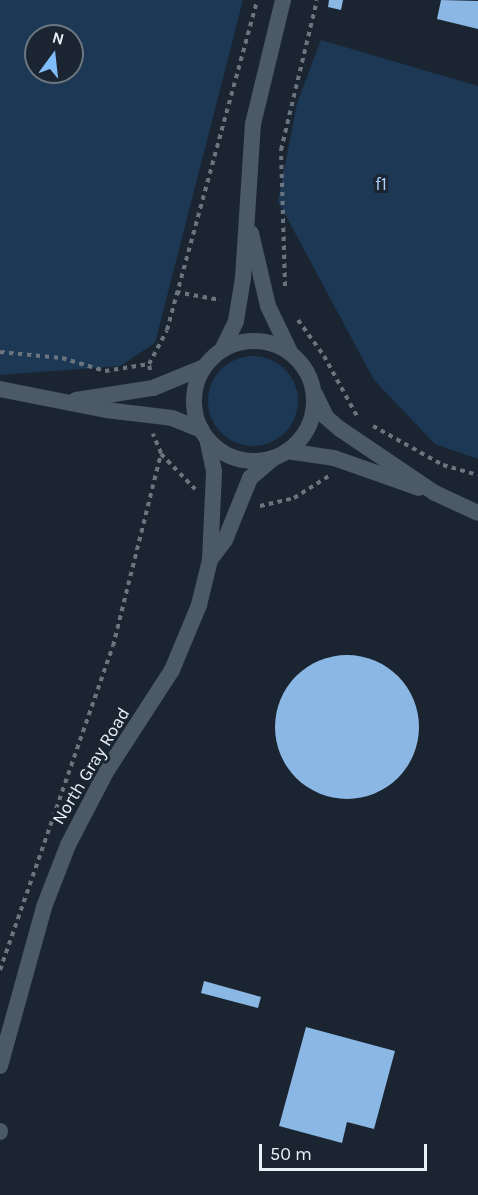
<!DOCTYPE html>
<style>
body{margin:0}
#map{position:relative;width:478px;height:1195px;overflow:hidden;background:#1a2531;font-family:Karla,sans-serif}
div>[style]{position:absolute}
[style*='--x']{left:calc(var(--x)*1px);top:calc(var(--y)*1px);width:calc(var(--w)*1px);rotate:calc(var(--a)*1deg)}
.green>*{inset:0;background:#1c3854}
.round{border-radius:50%}
.building>*{inset:0;background:#8bb7e5}
.path>*{height:4px;margin-top:-2px;transform-origin:0;background:repeating-linear-gradient(90deg,#6b757f 0 4.5px,transparent 0 9px)}
.tertiary>*{height:16px;margin:-8px;padding:0 8px;transform-origin:8px;border-radius:8px;background:#4c5966}
.tertiary>.ring{margin:-8px;padding:0;box-sizing:content-box;background:none;border:16px solid #4c5966;border-radius:50%}
span{translate:-50% -50%;white-space:nowrap;text-align:center;line-height:1.15;-webkit-text-stroke:6px #1a2531;paint-order:stroke}
.park-label{font-size:18px;color:#add2f8}
.street-label{font-size:18px;color:#e7eff7}
.north{position:absolute;left:24px;top:24px;width:60px;height:60px;box-sizing:border-box;background:#1a2531;border:2px solid #6c7680;border-radius:50%;rotate:15deg;font-size:16px;font-weight:700;line-height:24px;text-align:center;color:#e7eff7}
.north::after{content:'';display:block;margin:auto;width:21px;height:27px;background:#80bdfa;clip-path:polygon(50% 0,100% 100%,50% 72%,0 100%)}
.scale{position:absolute;left:259px;top:1144px;width:168px;height:27px;box-sizing:border-box;border:3px solid #e7eff7;border-top:0;padding-left:8px;font-size:18px;line-height:21px;white-space:nowrap;color:#e7eff7;-webkit-text-stroke:4px #1a2531;paint-order:stroke}
</style>
<div id="map">
<div class="green">
<div style="clip-path:polygon(evenodd,0 0,243px 0,155px 343px,120px 366px,0 375px,0 0,36px 36px,72px 36px,72px 72px,36px 72px,36px 36px)"></div>
<div style="clip-path:polygon(321px 40px,478px 86px,478px 459px,435px 444px,374px 380px,278px 201px,297px 103px)"></div>
<div class="round" style="left:208px;top:356px;width:90px;height:90px"></div>
</div>
<div class="building">
<div style="clip-path:polygon(329px 0,343px 0,341px 10px,328px 7px)"></div>
<div style="clip-path:polygon(441px 0,478px 1px,478px 29px,437px 19px)"></div>
<div class="round" style="left:275px;top:655px;width:144px;height:144px"></div>
<div style="clip-path:polygon(204px 981px,261px 997px,258px 1008px,201px 993px)"></div>
<div style="clip-path:polygon(306px 1027px,395px 1051px,374px 1129px,347px 1122px,342px 1143px,279px 1126px)"></div>
</div>
<div class="path">
<div style="--x:285;--y:286;--w:136;--a:-91.7"></div>
<div style="--x:281;--y:150;--w:154;--a:-76.5"></div>
<div style="--x:176;--y:292;--w:45;--a:10.3"></div>
<div style="--x:298;--y:320;--w:44;--a:54.2"></div>
<div style="--x:324;--y:356;--w:68;--a:61.2"></div>
<div style="--x:0;--y:352;--w:62;--a:5.5"></div>
<div style="--x:62;--y:358;--w:45;--a:16.8"></div>
<div style="--x:105;--y:371;--w:45;--a:-9"></div>
<div style="--x:150;--y:370;--w:6;--a:-99"></div>
<div style="--x:149;--y:364;--w:38;--a:-62"></div>
<div style="--x:167;--y:330;--w:342;--a:-74.7"></div>
<div style="--x:373;--y:426;--w:80;--a:29.1"></div>
<div style="--x:443;--y:465;--w:36;--a:16"></div>
<div style="--x:161;--y:454;--w:49;--a:45.8"></div>
<div style="--x:260;--y:506;--w:35;--a:-13"></div>
<div style="--x:294;--y:498;--w:41;--a:-32.2"></div>
<div style="--x:0;--y:970;--w:343;--a:-70.8"></div>
<div style="--x:113;--y:646;--w:199;--a:-76"></div>
<div style="--x:161;--y:453;--w:21;--a:-113"></div>
</div>
<div class="tertiary">
<div style="--x:251;--y:233;--w:75;--a:76.9"></div>
<div style="--x:268;--y:306;--w:51;--a:64.4"></div>
<div class="ring" style="left:194px;top:341px;width:104px;height:104px"></div>
<div style="--x:222;--y:350;--w:32;--a:-64"></div>
<div style="--x:236;--y:321;--w:44;--a:-80.8"></div>
<div style="--x:243;--y:278;--w:154;--a:-86.3"></div>
<div style="--x:253;--y:124;--w:128;--a:-76.4"></div>
<div style="--x:0;--y:389;--w:108;--a:11.2"></div>
<div style="--x:106;--y:410;--w:66;--a:6.9"></div>
<div style="--x:172;--y:418;--w:32;--a:22"></div>
<div style="--x:315;--y:394;--w:25;--a:64"></div>
<div style="--x:326;--y:417;--w:18;--a:41"></div>
<div style="--x:340;--y:429;--w:115;--a:34"></div>
<div style="--x:435;--y:493;--w:47;--a:24.9"></div>
<div style="--x:76;--y:400;--w:78;--a:-8.9"></div>
<div style="--x:153;--y:388;--w:55;--a:-22.4"></div>
<div style="--x:287;--y:451;--w:48;--a:8.5"></div>
<div style="--x:334;--y:458;--w:90;--a:19.4"></div>
<div style="--x:210;--y:560;--w:25;--a:-53"></div>
<div style="--x:225;--y:540;--w:67;--a:-68"></div>
<div style="--x:250;--y:478;--w:30;--a:-40"></div>
<div style="--x:0;--y:1066;--w:165;--a:-74.5"></div>
<div style="--x:44;--y:907;--w:66;--a:-68.8"></div>
<div style="--x:68;--y:845;--w:82;--a:-62.5"></div>
<div style="--x:106;--y:772;--w:121;--a:-57.1"></div>
<div style="--x:172;--y:670;--w:70;--a:-67.4"></div>
<div style="--x:199;--y:605;--w:46;--a:-76.3"></div>
<div style="--x:210;--y:560;--w:89;--a:-87.4"></div>
<div style="--x:214;--y:471;--w:33;--a:-102"></div>
<div style="--x:0;--y:1131;--w:1;--a:90"></div>
</div>
<div class="park-label">
<span style="left:381px;top:184px">f1</span>
</div>
<div class="street-label">
<span style="left:91px;top:766px;rotate:-59deg">North Gray Road</span>
</div>
<div class="north">N</div>
<div class="scale">50 m</div>
</div>
